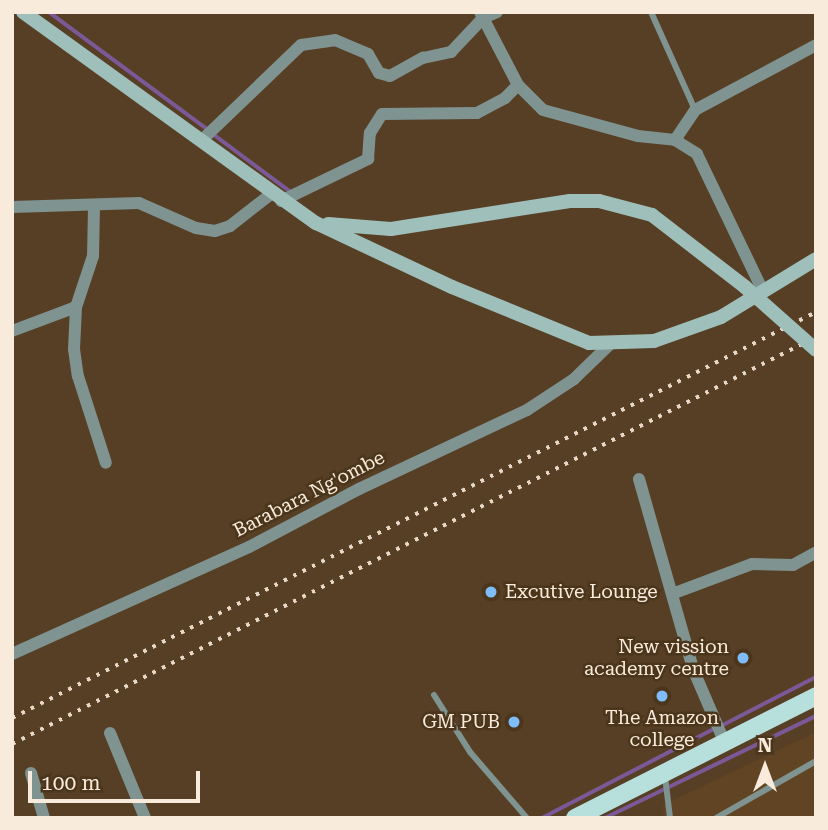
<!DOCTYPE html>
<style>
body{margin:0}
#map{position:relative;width:828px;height:830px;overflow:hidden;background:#563f25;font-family:"Roboto Serif",serif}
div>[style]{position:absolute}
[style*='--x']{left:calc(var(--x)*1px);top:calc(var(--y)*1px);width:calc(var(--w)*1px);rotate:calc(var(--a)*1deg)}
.built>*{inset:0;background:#604424}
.stream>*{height:3.5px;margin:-1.75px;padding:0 1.75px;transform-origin:1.75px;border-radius:1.75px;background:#7b5896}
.lane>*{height:6px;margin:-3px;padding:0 3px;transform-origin:3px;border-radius:3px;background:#7f9391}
.street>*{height:12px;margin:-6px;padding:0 6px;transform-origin:6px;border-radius:6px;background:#7f9391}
.secondary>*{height:14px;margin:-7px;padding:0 7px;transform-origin:7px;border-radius:7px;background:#9fbfbb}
.primary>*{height:18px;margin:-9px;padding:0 9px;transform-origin:9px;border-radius:9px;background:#b7e0dc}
.rail>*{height:3.5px;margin-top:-1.75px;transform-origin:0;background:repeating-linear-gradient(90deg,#e6d7c7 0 3.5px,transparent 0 10.5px)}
.secondary-bridge>*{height:14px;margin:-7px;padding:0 7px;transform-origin:7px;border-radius:7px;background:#9fbfbb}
.dots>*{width:19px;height:19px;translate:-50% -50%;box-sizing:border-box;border:4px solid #4b351b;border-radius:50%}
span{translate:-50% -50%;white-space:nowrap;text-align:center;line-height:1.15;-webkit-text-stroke:5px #4b351b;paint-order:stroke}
.street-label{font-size:19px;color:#f9ebdc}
.poi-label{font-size:19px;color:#f9ebdc}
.left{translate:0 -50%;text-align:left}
.right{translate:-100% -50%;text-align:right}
.frame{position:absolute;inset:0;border:14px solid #f9ebdc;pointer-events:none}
.north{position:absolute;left:730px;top:732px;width:70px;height:70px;-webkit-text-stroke:5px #4b351b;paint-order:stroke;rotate:0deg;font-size:19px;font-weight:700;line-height:28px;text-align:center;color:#f9ebdc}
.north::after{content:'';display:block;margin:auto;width:24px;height:32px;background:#f9ebdc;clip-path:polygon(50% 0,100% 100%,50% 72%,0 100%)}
.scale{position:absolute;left:28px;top:771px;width:172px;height:32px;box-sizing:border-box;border:4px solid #f9ebdc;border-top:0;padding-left:9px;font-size:21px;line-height:24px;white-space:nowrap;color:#f9ebdc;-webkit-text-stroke:5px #4b351b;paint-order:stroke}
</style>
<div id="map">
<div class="built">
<div style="clip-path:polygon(816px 732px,816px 818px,664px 818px,663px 805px)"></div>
</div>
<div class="stream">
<div style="--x:49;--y:12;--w:197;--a:36.5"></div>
<div style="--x:213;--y:134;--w:97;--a:36.6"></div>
<div style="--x:721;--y:726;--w:107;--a:-27.3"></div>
<div style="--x:542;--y:818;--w:194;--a:-27.4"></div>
<div style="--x:605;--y:818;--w:234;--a:-25.8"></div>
</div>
<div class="lane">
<div style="--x:651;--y:12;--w:107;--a:65.8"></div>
<div style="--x:434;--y:695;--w:67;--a:57.7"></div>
<div style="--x:470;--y:752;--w:87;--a:49.2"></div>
<div style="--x:665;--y:776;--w:42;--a:83.2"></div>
<div style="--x:716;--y:818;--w:115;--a:-29.7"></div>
</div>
<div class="street">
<div style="--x:480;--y:12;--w:82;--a:62.5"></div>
<div style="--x:518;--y:85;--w:35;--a:45"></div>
<div style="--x:543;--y:110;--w:98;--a:15.3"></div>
<div style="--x:638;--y:136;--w:37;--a:6"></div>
<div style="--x:675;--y:140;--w:26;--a:32"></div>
<div style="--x:697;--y:154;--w:150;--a:64.3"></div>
<div style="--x:202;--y:140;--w:137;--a:-43.8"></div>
<div style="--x:301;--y:45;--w:34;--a:-8"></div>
<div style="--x:335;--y:40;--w:36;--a:23"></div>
<div style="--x:368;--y:54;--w:22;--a:60"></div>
<div style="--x:379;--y:73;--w:11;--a:15"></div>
<div style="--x:390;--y:76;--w:38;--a:-29"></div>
<div style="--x:423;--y:58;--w:29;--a:-12"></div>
<div style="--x:451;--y:52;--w:47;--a:-46.7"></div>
<div style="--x:483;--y:18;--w:15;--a:-23"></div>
<div style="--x:675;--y:140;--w:36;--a:-56"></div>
<div style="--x:695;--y:110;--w:137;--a:-28.2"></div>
<div style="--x:281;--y:201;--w:97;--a:-25.8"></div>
<div style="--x:368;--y:159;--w:26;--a:-86"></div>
<div style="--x:370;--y:133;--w:22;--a:-58"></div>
<div style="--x:382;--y:114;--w:95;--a:-0.6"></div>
<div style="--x:477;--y:113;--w:32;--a:-28"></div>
<div style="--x:505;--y:98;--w:18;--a:-45"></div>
<div style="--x:94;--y:206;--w:50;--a:91.1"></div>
<div style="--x:93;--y:256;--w:54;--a:108.4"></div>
<div style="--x:76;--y:307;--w:42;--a:92.7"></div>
<div style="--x:74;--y:349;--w:27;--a:82"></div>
<div style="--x:78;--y:376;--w:91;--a:72.2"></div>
<div style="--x:12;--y:207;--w:127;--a:-1.8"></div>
<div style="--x:139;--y:203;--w:62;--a:23.7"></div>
<div style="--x:196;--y:228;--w:19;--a:9"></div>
<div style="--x:215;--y:231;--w:16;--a:-18"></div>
<div style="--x:230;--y:226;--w:52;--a:-38"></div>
<div style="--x:12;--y:331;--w:68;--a:-20.6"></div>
<div style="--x:639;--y:479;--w:198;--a:74.1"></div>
<div style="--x:693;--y:669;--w:78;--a:66.7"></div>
<div style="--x:672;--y:594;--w:85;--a:-20.6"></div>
<div style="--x:752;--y:564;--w:41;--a:1.4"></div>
<div style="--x:793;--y:565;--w:26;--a:-29"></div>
<div style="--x:12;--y:654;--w:260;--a:-24.3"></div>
<div style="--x:249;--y:547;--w:124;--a:-27.8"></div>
<div style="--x:359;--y:489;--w:186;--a:-25.2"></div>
<div style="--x:527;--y:410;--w:56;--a:-33.4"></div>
<div style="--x:574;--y:379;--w:49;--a:-44.2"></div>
<div style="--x:110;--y:733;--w:92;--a:67.6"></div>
<div style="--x:31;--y:773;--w:47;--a:73.9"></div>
</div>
<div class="secondary">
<div style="--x:23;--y:12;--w:361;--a:35.8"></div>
<div style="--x:316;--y:223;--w:150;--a:25.2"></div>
<div style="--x:452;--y:287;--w:148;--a:22.2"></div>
<div style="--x:589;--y:343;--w:65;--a:-1.8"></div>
<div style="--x:654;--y:341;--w:71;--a:-19.7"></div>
<div style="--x:721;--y:317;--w:111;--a:-31.4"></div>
<div style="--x:328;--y:224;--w:63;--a:4.5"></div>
<div style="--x:391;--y:229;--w:181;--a:-8.9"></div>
<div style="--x:570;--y:201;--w:29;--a:0"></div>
<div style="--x:599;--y:201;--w:55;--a:14.8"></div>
<div style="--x:652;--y:215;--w:118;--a:37.7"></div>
</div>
<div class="primary">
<div style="--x:575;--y:818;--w:270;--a:-26.8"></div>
</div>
<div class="rail">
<div style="--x:12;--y:718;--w:901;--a:-26.79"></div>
<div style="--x:12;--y:744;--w:901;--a:-26.85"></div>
</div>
<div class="secondary-bridge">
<div style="--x:745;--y:287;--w:95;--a:41.6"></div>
</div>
<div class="dots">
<div style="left:491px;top:592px;background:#7fbdfa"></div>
<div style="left:743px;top:658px;background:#7fbdfa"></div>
<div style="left:662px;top:696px;background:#7fbdfa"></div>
<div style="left:514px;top:722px;background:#7fbdfa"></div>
</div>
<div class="street-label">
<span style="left:309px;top:494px;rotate:-27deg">Barabara Ng'ombe</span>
</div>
<div class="poi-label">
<span class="left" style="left:505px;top:592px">Excutive Lounge</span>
<span class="right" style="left:729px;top:658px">New vission<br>academy centre</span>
<span style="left:662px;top:729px">The Amazon<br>college</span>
<span class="right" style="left:500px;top:722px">GM PUB</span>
</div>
<div class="frame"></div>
<div class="north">N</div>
<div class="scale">100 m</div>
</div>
